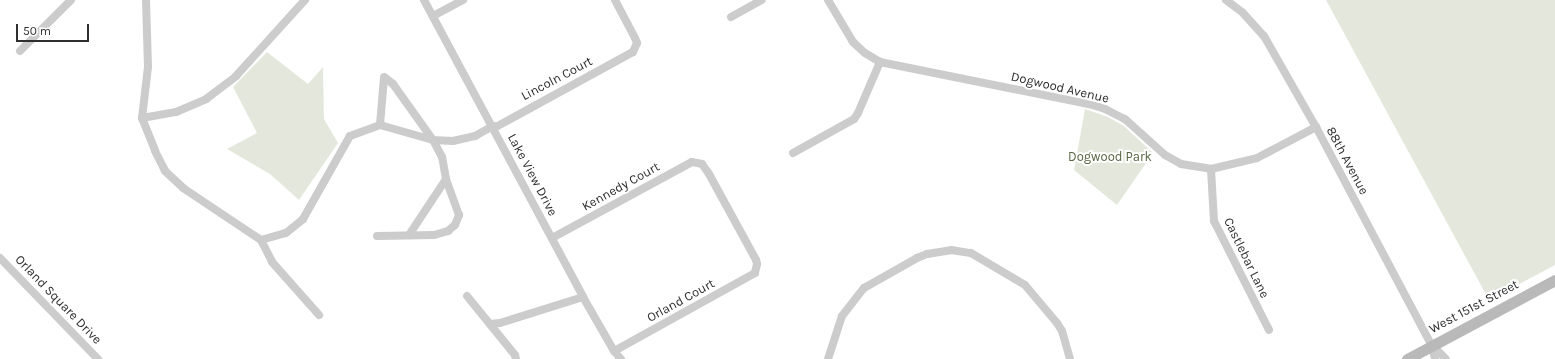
<!DOCTYPE html>
<style>
body{margin:0}
#map{position:relative;width:1555px;height:359px;overflow:hidden;background:#fff;font-family:Karla,sans-serif}
div>[style]{position:absolute}
[style*='--x']{left:calc(var(--x)*1px);top:calc(var(--y)*1px);width:calc(var(--w)*1px);rotate:calc(var(--a)*1deg)}
.green>*{inset:0;background:#e4e8dc}
.street>*{height:8px;margin:-4px;padding:0 4px;transform-origin:4px;border-radius:4px;background:#ccc}
.secondary>*{height:11px;margin:-5.5px;padding:0 5.5px;transform-origin:5.5px;border-radius:5.5px;background:#b9b9b9}
span{translate:-50% -50%;white-space:nowrap;text-align:center;line-height:1.15;-webkit-text-stroke:4px #fff;paint-order:stroke}
.street-label{font-size:13px;color:#2f2f2f}
.park-label{font-size:13px;color:#576642}
.scale{position:absolute;left:16px;top:24px;width:73px;height:18px;box-sizing:border-box;border:2px solid #2f2f2f;border-top:0;padding-left:5px;font-size:12px;line-height:14px;white-space:nowrap;color:#2f2f2f;-webkit-text-stroke:3px #fff;paint-order:stroke}
</style>
<div id="map">
<div class="green">
<div style="clip-path:polygon(1326px 0,1555px 0,1555px 265px,1489px 300px)"></div>
<div style="clip-path:polygon(267px 52px,308px 84px,323px 67px,324px 119px,338px 143px,299px 200px,270px 174px,227px 149px,257px 133px,233px 87px)"></div>
<div style="clip-path:polygon(1085px 109px,1108px 117px,1124px 126px,1153px 153px,1117px 205px,1074px 170px)"></div>
</div>
<div class="street">
<div style="--x:146;--y:0;--w:67;--a:88.3"></div>
<div style="--x:148;--y:67;--w:51;--a:96.7"></div>
<div style="--x:142;--y:118;--w:35;--a:68"></div>
<div style="--x:155;--y:151;--w:22;--a:63"></div>
<div style="--x:165;--y:171;--w:25;--a:43"></div>
<div style="--x:183;--y:188;--w:94;--a:33.7"></div>
<div style="--x:261;--y:240;--w:26;--a:-16"></div>
<div style="--x:286;--y:233;--w:22;--a:-39"></div>
<div style="--x:303;--y:219;--w:95;--a:-60.5"></div>
<div style="--x:350;--y:136;--w:32;--a:-20"></div>
<div style="--x:380;--y:125;--w:55;--a:15.8"></div>
<div style="--x:433;--y:140;--w:20;--a:3"></div>
<div style="--x:453;--y:141;--w:23;--a:-13"></div>
<div style="--x:475;--y:136;--w:21;--a:-29"></div>
<div style="--x:424;--y:0;--w:337;--a:61.8"></div>
<div style="--x:583;--y:297;--w:62;--a:60.1"></div>
<div style="--x:614;--y:351;--w:11;--a:49"></div>
<div style="--x:828;--y:0;--w:49;--a:59.2"></div>
<div style="--x:853;--y:42;--w:16;--a:43"></div>
<div style="--x:865;--y:53;--w:17;--a:31"></div>
<div style="--x:880;--y:62;--w:213;--a:11.4"></div>
<div style="--x:1089;--y:104;--w:17;--a:17"></div>
<div style="--x:1105;--y:109;--w:22;--a:27"></div>
<div style="--x:1125;--y:119;--w:54;--a:42"></div>
<div style="--x:1165;--y:155;--w:18;--a:29"></div>
<div style="--x:1181;--y:164;--w:30;--a:9"></div>
<div style="--x:1211;--y:169;--w:47;--a:-13.4"></div>
<div style="--x:1257;--y:158;--w:67;--a:-27.7"></div>
<div style="--x:1226;--y:0;--w:21;--a:37"></div>
<div style="--x:1243;--y:13;--w:31;--a:48"></div>
<div style="--x:1264;--y:36;--w:105;--a:60.3"></div>
<div style="--x:1316;--y:127;--w:248;--a:62.1"></div>
<div style="--x:1432;--y:346;--w:13;--a:77"></div>
<div style="--x:433;--y:16;--w:34;--a:-28"></div>
<div style="--x:731;--y:17;--w:35;--a:-29"></div>
<div style="--x:20;--y:51;--w:72;--a:-45"></div>
<div style="--x:142;--y:118;--w:35;--a:-10"></div>
<div style="--x:176;--y:112;--w:33;--a:-23"></div>
<div style="--x:206;--y:99;--w:38;--a:-37"></div>
<div style="--x:236;--y:76;--w:103;--a:-47.8"></div>
<div style="--x:380;--y:125;--w:48;--a:-85.2"></div>
<div style="--x:494;--y:128;--w:158;--a:-28.7"></div>
<div style="--x:633;--y:52;--w:10;--a:-66"></div>
<div style="--x:637;--y:43;--w:5;--a:-112"></div>
<div style="--x:635;--y:38;--w:43;--a:-117.8"></div>
<div style="--x:793;--y:153;--w:70;--a:-29.1"></div>
<div style="--x:854;--y:119;--w:7;--a:-56"></div>
<div style="--x:858;--y:113;--w:56;--a:-66.7"></div>
<div style="--x:1211;--y:169;--w:52;--a:86.7"></div>
<div style="--x:1214;--y:221;--w:122;--a:63.2"></div>
<div style="--x:409;--y:235;--w:67;--a:-56.5"></div>
<div style="--x:377;--y:236;--w:57;--a:-1"></div>
<div style="--x:434;--y:235;--w:15;--a:-16"></div>
<div style="--x:448;--y:231;--w:9;--a:-41"></div>
<div style="--x:455;--y:225;--w:11;--a:-68"></div>
<div style="--x:459;--y:215;--w:38;--a:-110"></div>
<div style="--x:446;--y:179;--w:22;--a:-100"></div>
<div style="--x:442;--y:157;--w:19;--a:-118"></div>
<div style="--x:433;--y:140;--w:69;--a:-125.5"></div>
<div style="--x:393;--y:84;--w:11;--a:-142"></div>
<div style="--x:552;--y:238;--w:159;--a:-28.5"></div>
<div style="--x:692;--y:162;--w:10;--a:11"></div>
<div style="--x:702;--y:164;--w:12;--a:55"></div>
<div style="--x:709;--y:174;--w:98;--a:61.3"></div>
<div style="--x:756;--y:260;--w:4;--a:76"></div>
<div style="--x:757;--y:264;--w:9;--a:103"></div>
<div style="--x:755;--y:273;--w:161;--a:151"></div>
<div style="--x:261;--y:240;--w:25;--a:63"></div>
<div style="--x:272;--y:262;--w:71;--a:48.4"></div>
<div style="--x:0;--y:258;--w:141;--a:45.9"></div>
<div style="--x:467;--y:296;--w:76;--a:50.9"></div>
<div style="--x:515;--y:355;--w:4;--a:76"></div>
<div style="--x:490;--y:324;--w:10;--a:-6"></div>
<div style="--x:500;--y:323;--w:87;--a:-17.4"></div>
<div style="--x:1433;--y:346;--w:18;--a:45"></div>
<div style="--x:828;--y:359;--w:45;--a:-72"></div>
<div style="--x:842;--y:316;--w:36;--a:-52"></div>
<div style="--x:864;--y:288;--w:61;--a:-29.5"></div>
<div style="--x:917;--y:258;--w:11;--a:-22"></div>
<div style="--x:927;--y:254;--w:24;--a:-9"></div>
<div style="--x:951;--y:250;--w:20;--a:9"></div>
<div style="--x:971;--y:253;--w:63;--a:30.7"></div>
<div style="--x:1025;--y:285;--w:50;--a:49.9"></div>
<div style="--x:1057;--y:323;--w:9;--a:58"></div>
<div style="--x:1062;--y:331;--w:29;--a:74"></div>
</div>
<div class="secondary">
<div style="--x:1407;--y:359;--w:168;--a:-28.1"></div>
</div>
<div class="street-label">
<span style="left:557px;top:79px;rotate:-28deg">Lincoln Court</span>
<span style="left:1060px;top:88px;rotate:13deg">Dogwood Avenue</span>
<span style="left:1347px;top:161px;rotate:62deg">88th Avenue</span>
<span style="left:532px;top:175px;rotate:62deg">Lake View Drive</span>
<span style="left:621px;top:187px;rotate:-29deg">Kennedy Court</span>
<span style="left:1246px;top:258px;rotate:64deg">Castlebar Lane</span>
<span style="left:58px;top:300px;rotate:46deg">Orland Square Drive</span>
<span style="left:681px;top:301px;rotate:-29deg">Orland Court</span>
<span style="left:1474px;top:307px;rotate:-28deg">West 151st Street</span>
</div>
<div class="park-label">
<span style="left:1110px;top:157px">Dogwood Park</span>
</div>
<div class="scale">50 m</div>
</div>
